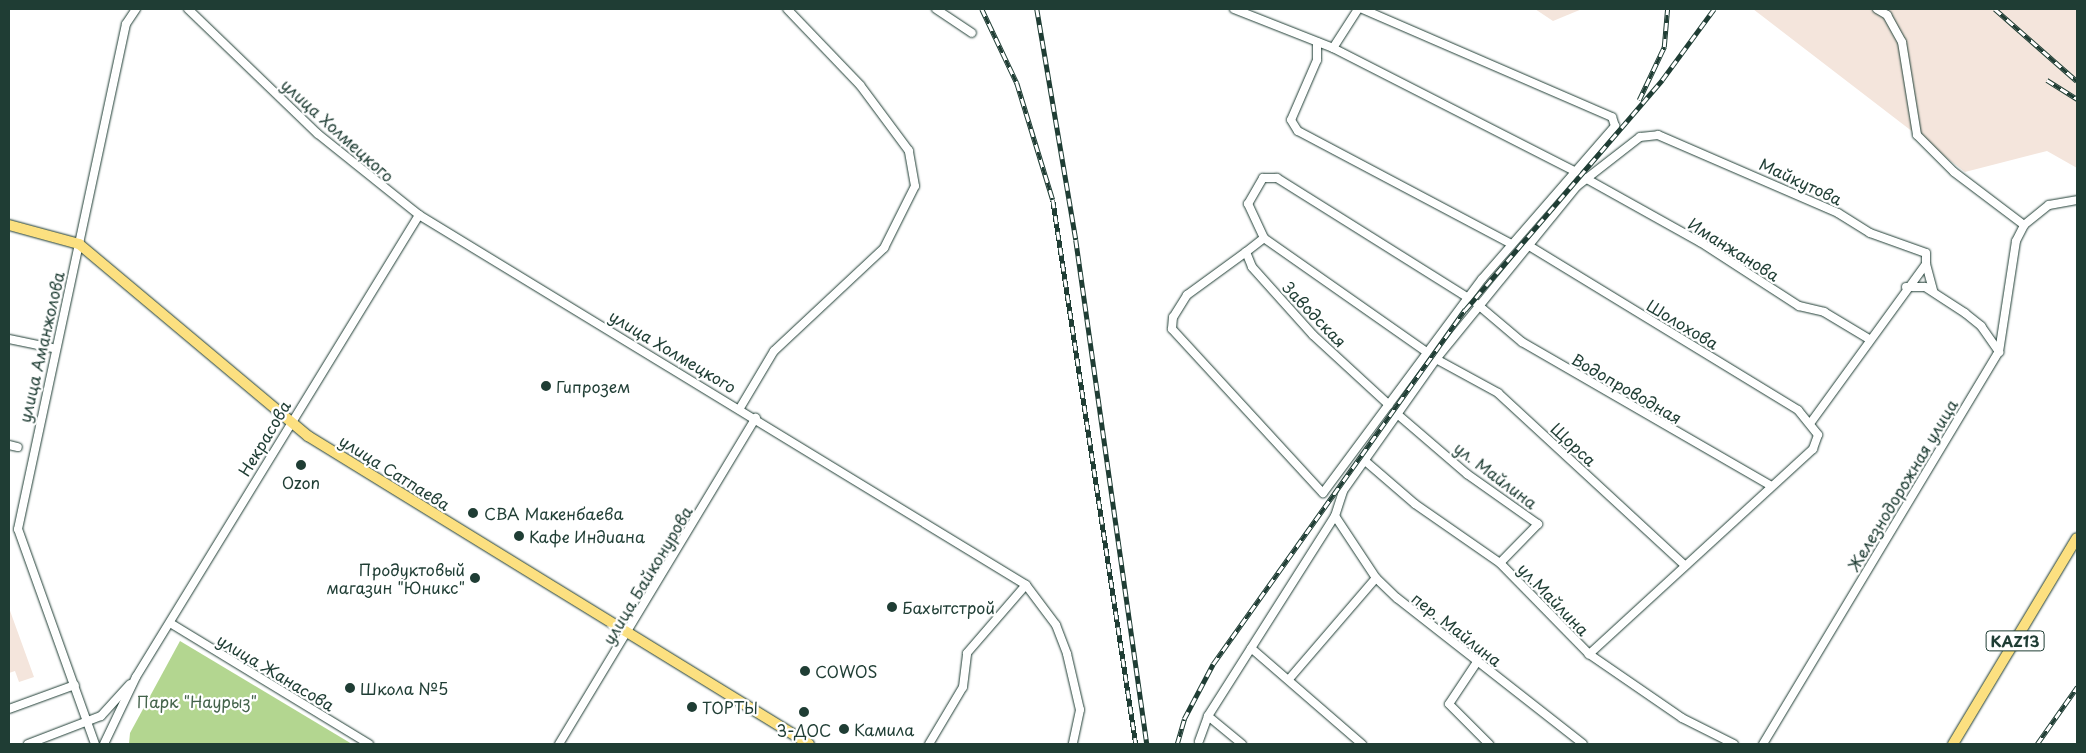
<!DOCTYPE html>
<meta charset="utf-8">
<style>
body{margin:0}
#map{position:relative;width:2086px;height:753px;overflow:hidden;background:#fff;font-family:"Playpen Sans",sans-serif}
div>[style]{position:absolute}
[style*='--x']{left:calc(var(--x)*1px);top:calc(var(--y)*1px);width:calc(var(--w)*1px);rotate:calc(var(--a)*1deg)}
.built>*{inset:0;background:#f4e5dc}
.green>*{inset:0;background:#b3d690}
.roads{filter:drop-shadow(0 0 1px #1f3d34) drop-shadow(0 0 1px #1f3d34)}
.minor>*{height:8px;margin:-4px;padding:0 4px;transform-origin:4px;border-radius:4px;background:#fff}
.major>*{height:10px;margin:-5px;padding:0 5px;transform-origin:5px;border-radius:5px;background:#fce080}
.rail>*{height:4.5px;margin-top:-2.25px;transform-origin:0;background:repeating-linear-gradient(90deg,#fff 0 8px,#1f3d34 0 16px);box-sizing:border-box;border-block:1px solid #1f3d34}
.dots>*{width:14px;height:14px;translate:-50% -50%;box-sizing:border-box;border:2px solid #fff;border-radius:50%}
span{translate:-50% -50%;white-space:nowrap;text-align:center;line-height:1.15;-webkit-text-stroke:4.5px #fff;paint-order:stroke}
.shield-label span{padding:1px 4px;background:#fff;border:1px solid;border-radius:4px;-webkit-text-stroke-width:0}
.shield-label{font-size:15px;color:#1f3d34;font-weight:700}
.street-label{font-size:16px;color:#1f3d34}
.poi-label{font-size:16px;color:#1f3d34}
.left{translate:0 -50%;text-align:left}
.right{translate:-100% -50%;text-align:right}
.park-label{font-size:16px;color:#44634b}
.frame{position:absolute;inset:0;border:10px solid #1f3d34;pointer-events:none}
</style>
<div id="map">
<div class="built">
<div style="clip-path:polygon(1535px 9px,1582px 9px,1553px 21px)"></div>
<div style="clip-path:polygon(1753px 9px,2077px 9px,2077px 168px,2047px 151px,1965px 172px)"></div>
<div style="clip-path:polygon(9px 608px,34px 677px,19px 682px,15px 671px,9px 673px)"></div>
</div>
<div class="green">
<div style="clip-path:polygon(180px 641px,352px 744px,129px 744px,130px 733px)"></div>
</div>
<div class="roads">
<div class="minor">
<div style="--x:188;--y:9;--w:180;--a:43.9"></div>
<div style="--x:318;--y:134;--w:129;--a:38.7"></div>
<div style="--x:419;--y:215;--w:711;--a:31.36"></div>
<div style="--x:1026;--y:585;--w:50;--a:53.1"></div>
<div style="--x:1056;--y:625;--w:31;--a:69"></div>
<div style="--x:1067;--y:654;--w:57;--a:76.9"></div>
<div style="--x:1080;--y:710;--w:35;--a:102"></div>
<div style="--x:936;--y:9;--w:43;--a:33.7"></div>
<div style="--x:1234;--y:9;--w:106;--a:21.5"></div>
<div style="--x:1333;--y:48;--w:273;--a:27"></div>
<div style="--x:1877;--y:9;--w:12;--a:31"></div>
<div style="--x:1887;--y:15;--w:31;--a:61"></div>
<div style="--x:1902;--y:42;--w:94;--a:80.8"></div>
<div style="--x:1917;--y:135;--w:52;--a:45"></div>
<div style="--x:1954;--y:172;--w:88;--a:37.1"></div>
<div style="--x:1317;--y:42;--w:18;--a:90"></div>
<div style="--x:1317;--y:60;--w:65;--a:113.4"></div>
<div style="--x:1291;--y:120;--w:13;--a:58"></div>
<div style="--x:1298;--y:131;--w:241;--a:27.9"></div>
<div style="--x:1333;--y:48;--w:46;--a:-57.3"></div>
<div style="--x:1585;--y:178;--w:132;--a:29.1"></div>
<div style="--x:1700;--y:242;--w:118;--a:32.9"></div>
<div style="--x:1799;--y:306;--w:26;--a:13"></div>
<div style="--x:1824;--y:312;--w:52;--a:31"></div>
<div style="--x:1264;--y:238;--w:23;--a:142"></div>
<div style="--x:1246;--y:252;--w:16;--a:68"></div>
<div style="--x:1252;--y:267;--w:91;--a:48.1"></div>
<div style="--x:1313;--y:335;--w:103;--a:42.6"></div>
<div style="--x:1526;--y:244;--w:319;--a:31.4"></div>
<div style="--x:1798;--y:410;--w:32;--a:51"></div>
<div style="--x:1818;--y:435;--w:15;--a:110"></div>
<div style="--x:1813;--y:449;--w:304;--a:137.5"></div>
<div style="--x:1246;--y:252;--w:73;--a:143.9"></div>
<div style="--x:1187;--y:295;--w:26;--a:122"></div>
<div style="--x:1173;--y:317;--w:12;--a:95"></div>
<div style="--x:1172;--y:329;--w:223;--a:47.4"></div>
<div style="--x:1323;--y:493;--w:267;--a:-53.4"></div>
<div style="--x:1482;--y:279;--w:203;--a:-49"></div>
<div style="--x:1615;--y:126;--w:9;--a:-108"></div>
<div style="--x:1612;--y:117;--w:272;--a:-156.6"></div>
<div style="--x:1926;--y:264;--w:28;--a:75"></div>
<div style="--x:1906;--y:287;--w:19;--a:0"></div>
<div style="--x:1925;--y:287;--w:48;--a:33"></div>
<div style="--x:1965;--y:313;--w:21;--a:39"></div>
<div style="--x:1981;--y:326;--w:32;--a:55"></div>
<div style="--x:1477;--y:304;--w:59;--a:40.2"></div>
<div style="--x:1522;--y:342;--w:288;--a:30"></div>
<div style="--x:9;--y:339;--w:45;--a:11.6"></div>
<div style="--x:1428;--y:353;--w:200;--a:-145"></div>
<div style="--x:1264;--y:238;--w:38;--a:-115"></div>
<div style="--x:1248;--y:204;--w:30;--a:-60"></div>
<div style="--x:1263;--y:178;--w:14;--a:0"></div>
<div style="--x:1277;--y:178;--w:226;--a:32.1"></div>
<div style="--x:1436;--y:359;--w:71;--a:28.7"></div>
<div style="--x:1498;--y:393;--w:252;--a:42.7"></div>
<div style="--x:740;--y:408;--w:66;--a:-59.2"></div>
<div style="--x:774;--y:351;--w:151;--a:-43.1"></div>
<div style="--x:884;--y:248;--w:69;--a:-63.4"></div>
<div style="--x:915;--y:186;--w:36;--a:-100"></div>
<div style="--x:909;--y:151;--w:82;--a:-126.6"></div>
<div style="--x:860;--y:85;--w:105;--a:-133.8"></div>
<div style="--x:1396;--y:413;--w:94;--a:40.7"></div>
<div style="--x:1467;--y:474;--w:87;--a:35.2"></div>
<div style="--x:1538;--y:524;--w:54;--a:134.3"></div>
<div style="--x:9;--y:445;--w:9;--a:13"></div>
<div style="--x:1364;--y:460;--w:67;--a:40.8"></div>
<div style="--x:1415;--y:504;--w:103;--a:34.8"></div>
<div style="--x:1500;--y:563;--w:127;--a:45.6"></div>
<div style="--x:1589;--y:654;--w:113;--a:34.5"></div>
<div style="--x:1682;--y:718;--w:58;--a:26.6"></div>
<div style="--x:1335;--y:516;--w:74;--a:56.5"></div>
<div style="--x:1376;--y:578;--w:29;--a:44"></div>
<div style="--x:1397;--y:598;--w:236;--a:38.1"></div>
<div style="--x:170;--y:623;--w:233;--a:31.3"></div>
<div style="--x:1251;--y:648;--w:147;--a:40.9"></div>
<div style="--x:1477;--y:662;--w:50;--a:123.7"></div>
<div style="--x:1449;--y:704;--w:57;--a:45"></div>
<div style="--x:1290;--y:678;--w:132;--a:-49.3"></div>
<div style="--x:9;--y:709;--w:70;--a:-20"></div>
<div style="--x:1208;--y:716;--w:44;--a:39.5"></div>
<div style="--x:1199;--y:741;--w:27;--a:-70"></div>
<div style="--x:1208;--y:716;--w:237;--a:-57.6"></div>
<div style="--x:1335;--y:516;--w:26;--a:-72"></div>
<div style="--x:1343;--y:491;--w:161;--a:-54.8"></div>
<div style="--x:1436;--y:359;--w:223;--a:-50.8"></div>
<div style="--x:1577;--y:186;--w:80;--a:-37.9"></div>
<div style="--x:1640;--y:137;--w:18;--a:-6"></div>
<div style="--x:1658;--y:135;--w:196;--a:23.4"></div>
<div style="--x:1838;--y:213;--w:38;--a:32"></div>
<div style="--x:1870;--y:233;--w:59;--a:19.7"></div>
<div style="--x:1926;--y:253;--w:11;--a:90"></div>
<div style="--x:1926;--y:264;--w:195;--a:126"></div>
<div style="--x:28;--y:744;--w:78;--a:-21"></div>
<div style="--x:101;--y:716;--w:43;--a:-47.8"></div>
<div style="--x:95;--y:744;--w:228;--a:-109.7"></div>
<div style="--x:18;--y:529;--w:516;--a:-77.93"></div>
<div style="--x:126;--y:24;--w:18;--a:-56"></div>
<div style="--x:104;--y:744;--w:74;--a:-64.5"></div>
<div style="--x:136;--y:677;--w:542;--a:-58.51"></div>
<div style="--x:559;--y:744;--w:381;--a:-58.9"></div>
<div style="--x:929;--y:744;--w:66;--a:-59.2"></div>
<div style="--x:963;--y:687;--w:34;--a:-83"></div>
<div style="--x:967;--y:653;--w:90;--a:-49.1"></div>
<div style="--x:1763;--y:744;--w:458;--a:-59"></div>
<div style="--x:1999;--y:352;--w:112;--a:-81.3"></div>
<div style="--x:2016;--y:241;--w:18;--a:-63"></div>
<div style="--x:2024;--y:225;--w:32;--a:-39"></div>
<div style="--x:2049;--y:205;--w:28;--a:-10"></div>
</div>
<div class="major">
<div style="--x:9;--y:225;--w:73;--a:15.2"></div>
<div style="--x:79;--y:244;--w:299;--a:40"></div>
<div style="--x:308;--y:436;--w:588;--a:31.58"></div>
<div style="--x:1953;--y:744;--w:240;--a:-59"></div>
</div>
</div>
<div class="rail">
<div style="--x:982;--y:9;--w:82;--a:64.7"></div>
<div style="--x:1017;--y:83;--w:122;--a:72.9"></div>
<div style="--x:1053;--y:200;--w:550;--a:81.33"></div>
<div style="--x:1037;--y:9;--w:234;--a:80.4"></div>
<div style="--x:1076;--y:240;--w:509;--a:81.98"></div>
<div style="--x:1995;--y:9;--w:109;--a:41.3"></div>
<div style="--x:2047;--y:80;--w:36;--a:32"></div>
<div style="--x:1639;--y:100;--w:59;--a:-64.7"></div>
<div style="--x:1664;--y:47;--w:38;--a:-85"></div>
<div style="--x:1177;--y:744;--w:26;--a:-74"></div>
<div style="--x:1184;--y:719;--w:62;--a:-62.2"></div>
<div style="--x:1213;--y:664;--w:435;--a:-54.6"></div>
<div style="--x:1465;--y:310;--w:303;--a:-49.4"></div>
<div style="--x:1662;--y:80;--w:88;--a:-53.8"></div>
<div style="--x:2037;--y:744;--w:70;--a:-54.9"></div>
</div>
<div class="dots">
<div style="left:546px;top:386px;background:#1f3d34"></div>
<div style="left:301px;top:465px;background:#1f3d34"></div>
<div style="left:473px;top:513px;background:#1f3d34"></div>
<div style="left:519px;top:536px;background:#1f3d34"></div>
<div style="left:475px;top:578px;background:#1f3d34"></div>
<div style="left:892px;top:607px;background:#1f3d34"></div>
<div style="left:805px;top:671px;background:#1f3d34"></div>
<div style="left:350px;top:688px;background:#1f3d34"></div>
<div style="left:692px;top:707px;background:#1f3d34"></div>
<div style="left:804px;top:712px;background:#1f3d34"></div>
<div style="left:844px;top:729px;background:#1f3d34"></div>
</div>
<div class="shield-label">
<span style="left:2015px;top:641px">KAZ13</span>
</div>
<div class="street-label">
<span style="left:338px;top:130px;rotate:42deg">улица Холмецкого</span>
<span style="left:1801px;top:181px;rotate:25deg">Майкутова</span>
<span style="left:1734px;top:249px;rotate:32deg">Иманжанова</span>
<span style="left:1315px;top:314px;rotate:46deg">Заводская</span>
<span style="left:1683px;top:324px;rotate:31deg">Шолохова</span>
<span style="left:41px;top:347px;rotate:-77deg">улица Аманжолова</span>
<span style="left:673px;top:351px;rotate:31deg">улица Холмецкого</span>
<span style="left:1627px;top:388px;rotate:30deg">Водопроводная</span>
<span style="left:264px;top:438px;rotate:-59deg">Некрасова</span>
<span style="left:1574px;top:444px;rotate:43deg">Щорса</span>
<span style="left:395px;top:472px;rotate:32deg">улица Сатпаева</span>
<span style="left:1496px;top:475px;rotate:37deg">ул. Майлина</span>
<span style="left:1902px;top:485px;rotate:-59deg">Железнодорожная улица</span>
<span style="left:647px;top:575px;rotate:-59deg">улица Байконурова</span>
<span style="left:1554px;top:599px;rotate:46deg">ул.Майлина</span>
<span style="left:1457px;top:629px;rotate:38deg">пер. Майлина</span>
<span style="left:276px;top:672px;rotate:31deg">улица Жанасова</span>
</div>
<div class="poi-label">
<span class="left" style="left:556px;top:386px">Гипрозем</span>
<span style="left:301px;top:482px">Ozon</span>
<span class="left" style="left:484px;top:513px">СВА Макенбаева</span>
<span class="left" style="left:529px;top:536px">Кафе Индиана</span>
<span class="right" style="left:465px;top:578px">Продуктовый<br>магазин "Юникс"</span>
<span class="left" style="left:902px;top:607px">Бахытстрой</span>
<span class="left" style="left:815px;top:671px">COWOS</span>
<span class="left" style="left:360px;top:688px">Школа №5</span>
<span class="left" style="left:702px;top:707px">ТОРТЫ</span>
<span class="left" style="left:854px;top:729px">Камила</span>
<span style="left:804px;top:730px">3-ДОС</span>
</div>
<div class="park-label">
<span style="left:197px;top:701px">Парк "Наурыз"</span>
</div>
<div class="frame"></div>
</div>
